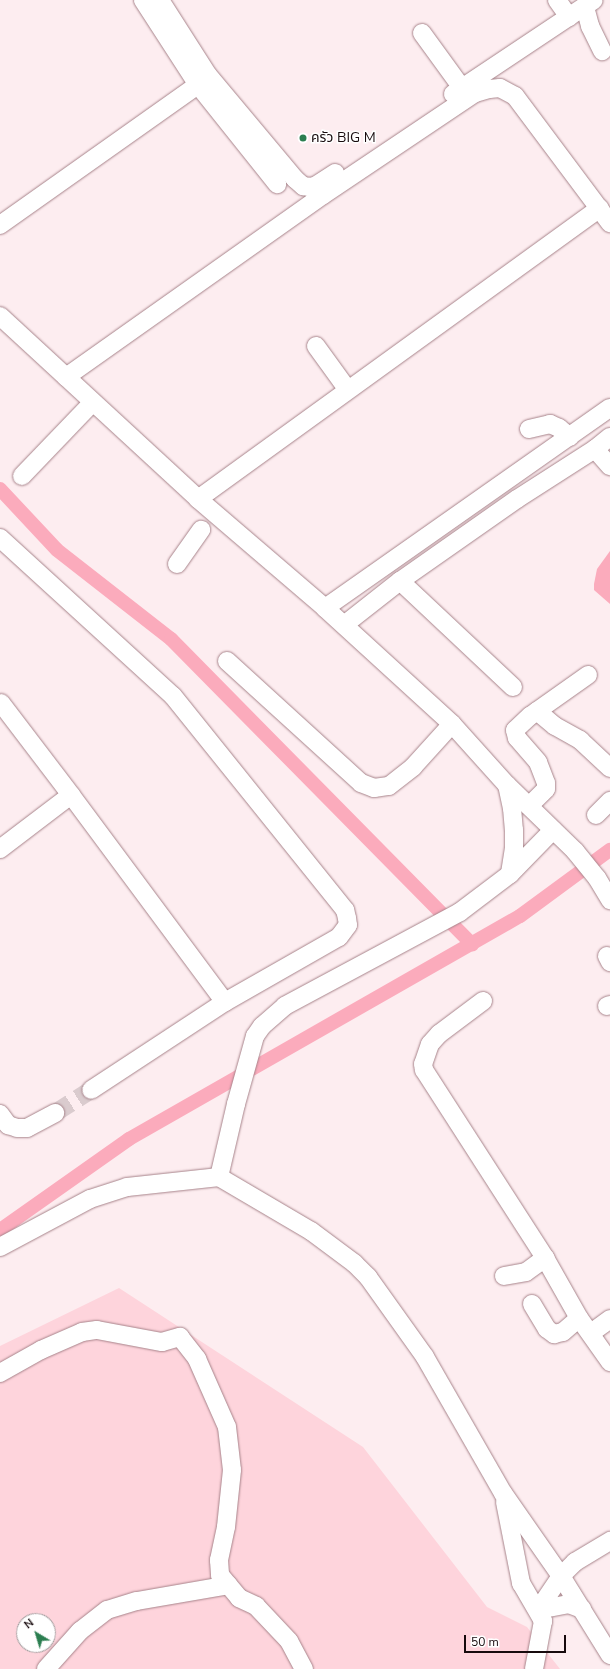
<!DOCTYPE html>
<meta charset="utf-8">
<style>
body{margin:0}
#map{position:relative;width:610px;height:1669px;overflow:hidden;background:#fdedf0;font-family:"Nunito Sans","Noto Sans Thai",sans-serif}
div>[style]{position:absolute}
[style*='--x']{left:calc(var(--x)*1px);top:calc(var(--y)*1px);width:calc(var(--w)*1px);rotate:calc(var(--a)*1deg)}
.green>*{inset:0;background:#fed4dc}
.water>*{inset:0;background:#fbabbc}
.canal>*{height:14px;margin:-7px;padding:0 7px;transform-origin:7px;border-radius:7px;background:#fbabbc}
.minor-tunnel>*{height:18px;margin-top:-9px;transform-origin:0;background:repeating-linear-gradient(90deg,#dacbce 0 18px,transparent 0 27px)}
.roads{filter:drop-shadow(0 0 1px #a7838a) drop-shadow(0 0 1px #a7838a)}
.minor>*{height:18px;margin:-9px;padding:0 9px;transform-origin:9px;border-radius:9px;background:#fff}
.dots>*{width:11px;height:11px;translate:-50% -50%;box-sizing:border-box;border:2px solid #fff;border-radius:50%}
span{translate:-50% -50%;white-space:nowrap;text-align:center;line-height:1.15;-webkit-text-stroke:3px #fff;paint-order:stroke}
.poi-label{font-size:14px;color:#170a0d}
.left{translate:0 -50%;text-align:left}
.north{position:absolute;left:16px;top:1613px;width:40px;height:40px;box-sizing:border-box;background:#fff;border:1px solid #a29d9e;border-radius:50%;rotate:322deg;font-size:11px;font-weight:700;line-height:16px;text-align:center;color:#170a0d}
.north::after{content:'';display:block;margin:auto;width:14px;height:18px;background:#2b7e50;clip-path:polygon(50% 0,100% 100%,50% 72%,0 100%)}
.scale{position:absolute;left:464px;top:1635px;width:102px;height:18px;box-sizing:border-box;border:2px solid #170a0d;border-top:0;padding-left:5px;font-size:12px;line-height:14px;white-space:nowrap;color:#170a0d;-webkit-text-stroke:3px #fff;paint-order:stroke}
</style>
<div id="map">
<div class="green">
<div style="clip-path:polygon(evenodd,119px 1288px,363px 1447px,487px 1607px,527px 1627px,560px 1669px,0 1669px,0 1346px,119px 1288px,24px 1621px,48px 1621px,48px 1645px,24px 1645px,24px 1621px)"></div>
</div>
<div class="water">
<div style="clip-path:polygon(610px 551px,610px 604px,594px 590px,594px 584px,597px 569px)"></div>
</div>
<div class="canal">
<div style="--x:0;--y:489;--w:83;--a:46.9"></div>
<div style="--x:57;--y:550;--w:145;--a:38"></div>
<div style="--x:171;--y:639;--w:429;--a:45.4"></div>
<div style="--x:0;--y:1230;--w:158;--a:-35.2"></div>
<div style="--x:129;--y:1139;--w:450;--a:-29.7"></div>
<div style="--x:520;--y:916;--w:112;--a:-36.3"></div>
</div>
<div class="minor-tunnel">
<div style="--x:55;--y:1113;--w:43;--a:-32.6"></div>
</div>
<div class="roads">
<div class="minor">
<div style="--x:143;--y:0;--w:101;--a:57.1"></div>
<div style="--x:160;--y:0;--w:89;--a:57.4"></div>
<div style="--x:208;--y:75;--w:136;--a:50.1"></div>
<div style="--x:295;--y:179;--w:11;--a:41"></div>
<div style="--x:303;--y:186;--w:6;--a:9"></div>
<div style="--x:309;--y:187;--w:6;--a:-9"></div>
<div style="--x:315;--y:186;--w:24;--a:-33"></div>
<div style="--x:557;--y:0;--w:21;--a:55"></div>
<div style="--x:585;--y:7;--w:20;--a:75"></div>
<div style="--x:590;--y:26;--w:28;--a:64"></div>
<div style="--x:422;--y:33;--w:68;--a:54"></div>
<div style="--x:453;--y:94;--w:169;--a:-33.7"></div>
<div style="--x:0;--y:225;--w:242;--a:-35.3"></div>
<div style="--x:198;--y:85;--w:127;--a:51.4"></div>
<div style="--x:0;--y:316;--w:270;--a:42.7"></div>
<div style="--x:198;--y:499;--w:167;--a:40.6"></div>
<div style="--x:325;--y:608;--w:172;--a:42.4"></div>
<div style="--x:452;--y:724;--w:82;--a:48"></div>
<div style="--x:507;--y:785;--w:95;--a:44.1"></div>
<div style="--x:575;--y:851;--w:35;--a:51"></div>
<div style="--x:597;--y:878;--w:26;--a:59"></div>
<div style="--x:316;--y:346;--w:54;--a:54"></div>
<div style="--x:66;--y:377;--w:315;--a:-35.3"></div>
<div style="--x:323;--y:195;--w:183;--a:-33.9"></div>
<div style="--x:475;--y:93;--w:15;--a:-16"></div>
<div style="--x:489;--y:89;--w:11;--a:-5"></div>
<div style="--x:500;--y:88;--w:17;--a:28"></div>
<div style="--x:515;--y:96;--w:159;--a:53.2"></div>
<div style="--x:529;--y:429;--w:22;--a:-13"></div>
<div style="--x:550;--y:424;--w:10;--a:24"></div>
<div style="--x:559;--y:428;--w:14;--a:39"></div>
<div style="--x:595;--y:449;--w:23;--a:49"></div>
<div style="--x:22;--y:476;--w:101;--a:-46.2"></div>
<div style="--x:198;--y:499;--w:496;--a:-35.9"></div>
<div style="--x:0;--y:538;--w:234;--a:42.4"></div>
<div style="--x:173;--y:696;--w:275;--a:51.2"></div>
<div style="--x:345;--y:910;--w:8;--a:76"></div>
<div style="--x:347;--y:918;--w:7;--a:82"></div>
<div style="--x:348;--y:925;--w:15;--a:127"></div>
<div style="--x:339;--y:937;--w:131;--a:150.3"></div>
<div style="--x:225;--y:1002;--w:160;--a:146.7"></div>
<div style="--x:177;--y:564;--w:42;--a:-54.8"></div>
<div style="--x:400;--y:581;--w:155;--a:43.2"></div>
<div style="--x:325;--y:608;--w:348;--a:-35.1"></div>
<div style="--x:344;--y:625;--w:71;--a:-38.2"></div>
<div style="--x:400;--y:581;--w:143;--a:-35"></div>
<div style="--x:517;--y:499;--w:93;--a:-32.7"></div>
<div style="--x:595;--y:449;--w:19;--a:-39"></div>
<div style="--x:227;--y:661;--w:181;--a:42.3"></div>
<div style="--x:361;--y:783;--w:14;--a:21"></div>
<div style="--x:374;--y:788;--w:15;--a:-8"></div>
<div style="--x:389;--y:786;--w:31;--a:-38"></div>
<div style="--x:413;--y:767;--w:58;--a:-47.8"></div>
<div style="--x:1;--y:703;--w:116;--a:52.7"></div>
<div style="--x:71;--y:795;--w:258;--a:53.4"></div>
<div style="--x:537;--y:711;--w:23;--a:40"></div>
<div style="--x:555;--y:726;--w:29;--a:29"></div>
<div style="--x:580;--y:740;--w:41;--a:43"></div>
<div style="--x:507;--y:785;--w:24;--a:78"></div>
<div style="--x:512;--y:808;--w:22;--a:85"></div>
<div style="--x:514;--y:830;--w:18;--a:90"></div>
<div style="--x:514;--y:848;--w:26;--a:99"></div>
<div style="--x:529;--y:806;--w:24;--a:-45"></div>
<div style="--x:546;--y:789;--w:6;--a:-90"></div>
<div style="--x:546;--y:783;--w:22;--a:-111"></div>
<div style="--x:538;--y:762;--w:32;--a:-131"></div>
<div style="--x:517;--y:738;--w:8;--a:-104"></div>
<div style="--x:515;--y:730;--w:21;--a:-43"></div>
<div style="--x:530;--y:716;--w:71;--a:-35.3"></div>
<div style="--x:596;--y:815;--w:20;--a:-45"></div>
<div style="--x:553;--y:830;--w:62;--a:134.3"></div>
<div style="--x:510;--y:874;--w:63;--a:142.8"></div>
<div style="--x:460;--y:912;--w:199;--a:151.8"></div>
<div style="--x:285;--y:1006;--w:30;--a:139"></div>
<div style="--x:262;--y:1026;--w:12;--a:125"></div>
<div style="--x:255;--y:1036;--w:71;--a:105.6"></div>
<div style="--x:236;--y:1104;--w:75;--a:103.1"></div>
<div style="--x:219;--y:1177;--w:107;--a:30.4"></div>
<div style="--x:311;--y:1231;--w:54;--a:36.7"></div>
<div style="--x:354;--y:1263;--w:20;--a:45"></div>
<div style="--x:368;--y:1277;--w:98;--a:54.5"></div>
<div style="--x:425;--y:1357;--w:157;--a:60.2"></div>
<div style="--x:503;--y:1493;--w:101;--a:55.1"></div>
<div style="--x:561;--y:1576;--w:93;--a:58.2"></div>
<div style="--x:0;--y:849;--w:89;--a:-37.3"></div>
<div style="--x:607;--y:956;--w:7;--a:63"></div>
<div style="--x:483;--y:1001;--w:55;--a:143.1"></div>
<div style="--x:439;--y:1034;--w:13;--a:132"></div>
<div style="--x:430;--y:1044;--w:21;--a:109"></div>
<div style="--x:423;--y:1064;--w:6;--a:81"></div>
<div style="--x:424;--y:1070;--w:224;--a:57.2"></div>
<div style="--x:545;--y:1258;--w:69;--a:60.5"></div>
<div style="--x:579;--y:1318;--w:54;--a:54.8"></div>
<div style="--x:607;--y:1006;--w:3;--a:-18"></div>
<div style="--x:0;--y:1114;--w:14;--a:54"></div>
<div style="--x:8;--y:1125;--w:9;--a:18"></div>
<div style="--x:17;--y:1128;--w:10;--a:0"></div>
<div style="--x:27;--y:1128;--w:32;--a:-28"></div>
<div style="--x:0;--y:1247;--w:102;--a:-28.1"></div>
<div style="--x:90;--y:1199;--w:39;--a:-18"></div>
<div style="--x:127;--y:1187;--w:93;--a:-6.2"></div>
<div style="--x:504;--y:1276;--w:22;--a:-10"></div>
<div style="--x:526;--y:1272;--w:24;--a:-36"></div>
<div style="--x:532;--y:1304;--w:29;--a:59"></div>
<div style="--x:547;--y:1329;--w:9;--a:36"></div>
<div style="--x:554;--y:1334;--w:9;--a:-13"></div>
<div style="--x:563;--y:1332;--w:21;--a:-41"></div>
<div style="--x:591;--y:1333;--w:24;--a:-36"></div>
<div style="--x:0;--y:1373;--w:47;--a:-29.3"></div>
<div style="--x:41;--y:1350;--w:45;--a:-23.7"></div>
<div style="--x:82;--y:1332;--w:15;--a:-8"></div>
<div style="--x:97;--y:1330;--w:66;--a:10.5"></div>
<div style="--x:162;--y:1342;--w:19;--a:-16"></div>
<div style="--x:180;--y:1337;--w:28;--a:52"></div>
<div style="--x:197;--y:1359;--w:74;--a:66.2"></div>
<div style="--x:227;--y:1427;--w:43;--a:83.4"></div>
<div style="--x:232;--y:1470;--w:57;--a:96"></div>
<div style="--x:226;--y:1527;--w:34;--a:102"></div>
<div style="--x:219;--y:1560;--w:15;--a:86"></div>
<div style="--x:220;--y:1575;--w:30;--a:50"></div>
<div style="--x:239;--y:1598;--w:19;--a:25"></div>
<div style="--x:256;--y:1606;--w:48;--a:46.7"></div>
<div style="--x:289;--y:1641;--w:32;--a:62"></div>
<div style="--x:505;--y:1502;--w:83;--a:78.8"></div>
<div style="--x:521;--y:1583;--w:44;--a:59.9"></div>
<div style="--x:538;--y:1610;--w:32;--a:-11"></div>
<div style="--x:569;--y:1604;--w:14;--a:21"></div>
<div style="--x:46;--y:1669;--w:51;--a:-48.2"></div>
<div style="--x:80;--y:1631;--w:34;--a:-38"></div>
<div style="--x:107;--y:1610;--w:31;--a:-17"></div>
<div style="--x:137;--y:1601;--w:93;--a:-9.9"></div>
<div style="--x:534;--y:1669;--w:49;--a:-79.4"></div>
<div style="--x:543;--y:1621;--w:12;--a:-114"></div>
<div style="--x:538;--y:1610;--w:41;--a:-55.9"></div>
<div style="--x:561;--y:1576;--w:20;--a:-45"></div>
<div style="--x:575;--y:1562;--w:41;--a:-31"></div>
</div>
</div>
<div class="dots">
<div style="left:303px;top:138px;background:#2b7e50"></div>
</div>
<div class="poi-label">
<span class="left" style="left:311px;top:138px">ครัว BIG M</span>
</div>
<div class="north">N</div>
<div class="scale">50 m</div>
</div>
